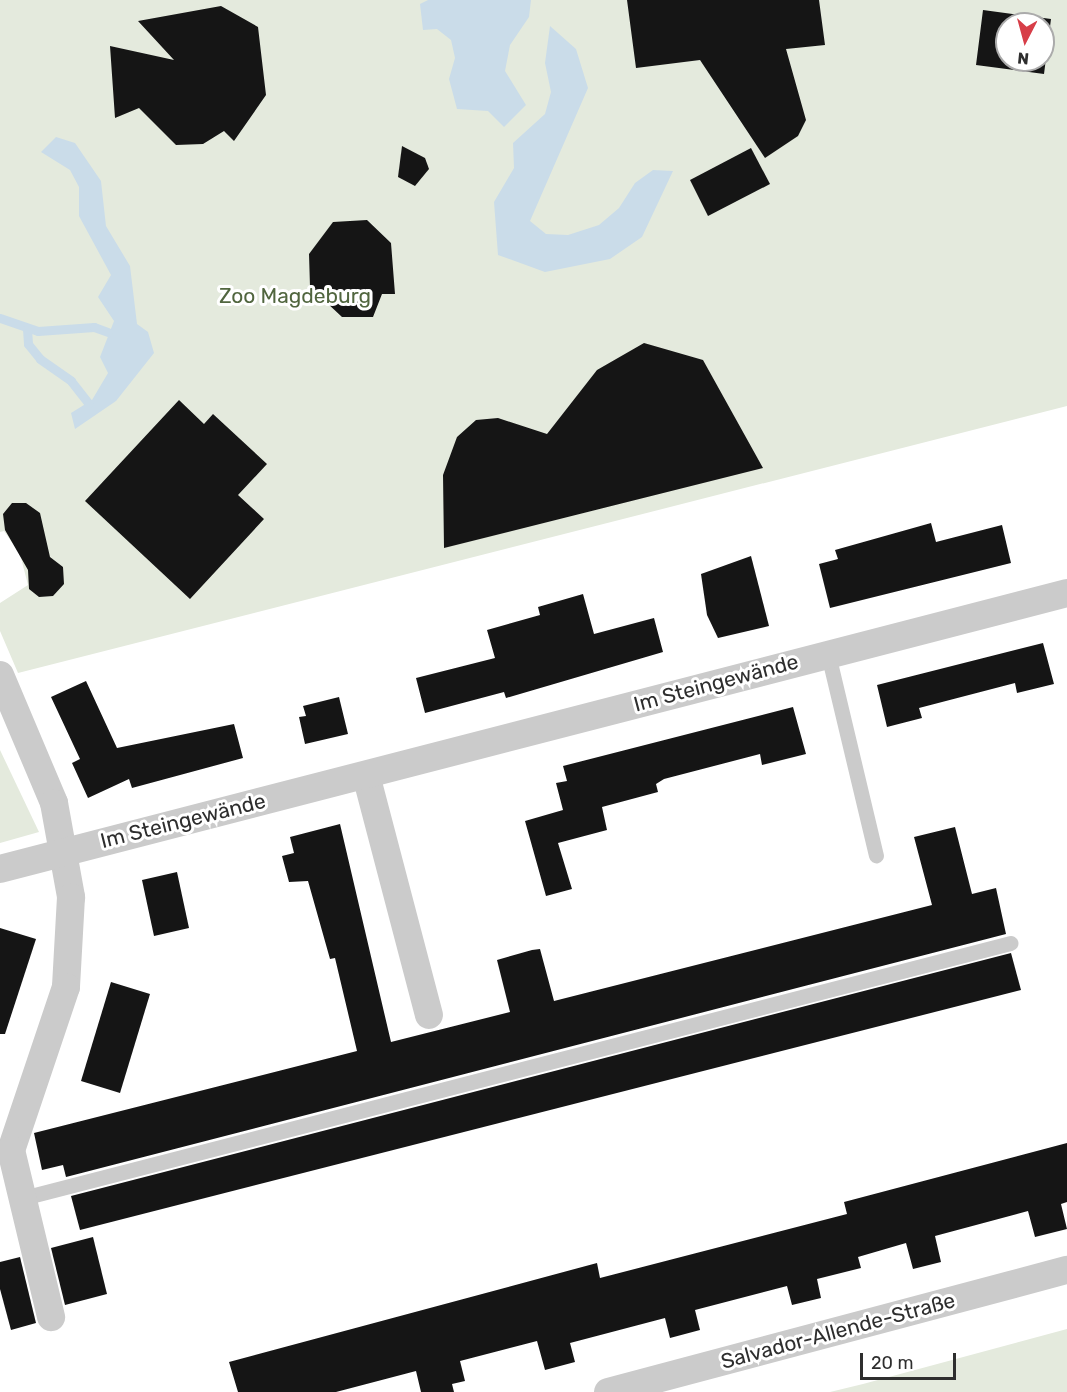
<!DOCTYPE html>
<meta charset="utf-8">
<style>
body{margin:0}
#map{position:relative;width:1067px;height:1392px;overflow:hidden;background:#fff;font-family:Rubik,sans-serif}
div>[style]{position:absolute}
[style*='--x']{left:calc(var(--x)*1px);top:calc(var(--y)*1px);width:calc(var(--w)*1px);rotate:calc(var(--a)*1deg)}
.green>*{inset:0;background:#e4eadd}
.water>*{inset:0;background:#cadce9}
.stream>*{height:9px;margin:-4.5px;padding:0 4.5px;transform-origin:4.5px;border-radius:4.5px;background:#cadce9}
.building>*{inset:0;background:#151515}
.service>*{height:15px;margin:-7.5px;padding:0 7.5px;transform-origin:7.5px;border-radius:7.5px;background:#cbcbcb}
.minor>*{height:28px;margin:-14px;padding:0 14px;transform-origin:14px;border-radius:14px;background:#cbcbcb}
span{translate:-50% -50%;white-space:nowrap;text-align:center;line-height:1.15;-webkit-text-stroke:6px #fff;paint-order:stroke}
.park-label{font-size:21px;color:#51663f}
.street-label{font-size:21px;color:#2e2e2e}
.north{position:absolute;left:995px;top:12px;width:60px;height:60px;box-sizing:border-box;background:#fff;border:2px solid #ababab;border-radius:50%;rotate:186deg;font-size:16px;font-weight:700;line-height:24px;text-align:center;color:#2e2e2e}
.north::after{content:'';display:block;margin:auto;width:21px;height:27px;background:#d73e48;clip-path:polygon(50% 0,100% 100%,50% 72%,0 100%)}
.scale{position:absolute;left:860px;top:1353px;width:96px;height:27px;box-sizing:border-box;border:3px solid #2e2e2e;border-top:0;padding-left:8px;font-size:18px;line-height:21px;white-space:nowrap;color:#2e2e2e;-webkit-text-stroke:4px #fff;paint-order:stroke}
</style>
<div id="map">
<div class="green">
<div style="clip-path:polygon(evenodd,0 0,1067px 0,1067px 406px,18px 673px,0 631px,0 603px,28px 585px,20px 554px,4px 531px,0 532px,0 0,1007px 24px,1043px 24px,1043px 60px,1007px 60px,1007px 24px)"></div>
<div style="clip-path:polygon(0 750px,39px 832px,0 843px)"></div>
<div style="clip-path:polygon(1067px 1329px,1067px 1392px,830px 1392px,863px 1384px)"></div>
</div>
<div class="water">
<div style="clip-path:polygon(428px 0,531px 0,529px 17px,510px 45px,505px 71px,526px 105px,504px 127px,488px 111px,457px 109px,449px 79px,455px 58px,451px 40px,437px 29px,423px 30px,420px 4px)"></div>
<div style="clip-path:polygon(550px 26px,576px 49px,588px 88px,530px 221px,546px 234px,568px 235px,599px 225px,619px 208px,635px 183px,653px 170px,673px 171px,642px 237px,610px 259px,545px 272px,498px 255px,494px 202px,514px 168px,513px 143px,545px 114px,551px 92px,545px 63px)"></div>
<div style="clip-path:polygon(56px 137px,75px 143px,101px 181px,106px 226px,130px 266px,137px 324px,148px 332px,154px 353px,116px 401px,75px 429px,71px 413px,92px 400px,108px 373px,100px 357px,114px 321px,98px 297px,111px 275px,79px 216px,79px 187px,70px 170px,41px 152px)"></div>
</div>
<div class="stream">
<div style="--x:0;--y:318;--w:40;--a:18.9"></div>
<div style="--x:38;--y:331;--w:56;--a:-4.1"></div>
<div style="--x:94;--y:327;--w:15;--a:20"></div>
<div style="--x:27;--y:329;--w:15;--a:86"></div>
<div style="--x:28;--y:344;--w:19;--a:51"></div>
<div style="--x:40;--y:359;--w:38;--a:35"></div>
<div style="--x:71;--y:381;--w:28;--a:52"></div>
</div>
<div class="building">
<div style="clip-path:polygon(627px 0,819px 0,825px 45px,786px 49px,806px 120px,798px 136px,765px 158px,700px 60px,636px 68px)"></div>
<div style="clip-path:polygon(221px 6px,258px 27px,266px 95px,234px 141px,224px 131px,203px 144px,176px 145px,139px 108px,115px 118px,110px 46px,174px 60px,138px 21px)"></div>
<div style="clip-path:polygon(evenodd,983px 10px,1051px 19px,1044px 74px,976px 65px,983px 10px,1007px 24px,1043px 24px,1043px 60px,1007px 60px,1007px 24px)"></div>
<div style="clip-path:polygon(402px 146px,425px 158px,429px 169px,415px 186px,398px 177px)"></div>
<div style="clip-path:polygon(751px 148px,770px 184px,708px 216px,690px 180px)"></div>
<div style="clip-path:polygon(367px 220px,391px 243px,395px 294px,382px 294px,373px 317px,342px 317px,310px 287px,309px 254px,333px 222px)"></div>
<div style="clip-path:polygon(644px 343px,703px 360px,763px 468px,444px 548px,443px 475px,457px 437px,476px 420px,498px 418px,547px 434px,597px 370px)"></div>
<div style="clip-path:polygon(179px 400px,204px 424px,213px 414px,267px 464px,238px 495px,264px 519px,190px 599px,85px 501px)"></div>
<div style="clip-path:polygon(12px 503px,26px 503px,40px 513px,50px 557px,63px 567px,64px 584px,53px 596px,39px 597px,29px 589px,28px 570px,5px 530px,3px 514px)"></div>
<div style="clip-path:polygon(931px 523px,936px 542px,1002px 525px,1011px 563px,830px 608px,819px 564px,838px 559px,835px 550px)"></div>
<div style="clip-path:polygon(751px 556px,769px 626px,718px 638px,707px 615px,701px 574px)"></div>
<div style="clip-path:polygon(583px 594px,594px 634px,654px 618px,663px 652px,506px 698px,504px 692px,425px 713px,416px 678px,495px 658px,487px 630px,540px 615px,538px 607px)"></div>
<div style="clip-path:polygon(1043px 643px,1054px 684px,1017px 693px,1015px 683px,919px 708px,922px 718px,887px 727px,877px 685px)"></div>
<div style="clip-path:polygon(86px 681px,117px 748px,234px 724px,243px 758px,132px 788px,129px 779px,88px 798px,72px 763px,80px 759px,51px 697px)"></div>
<div style="clip-path:polygon(339px 697px,348px 734px,305px 744px,299px 717px,306px 716px,303px 706px)"></div>
<div style="clip-path:polygon(793px 707px,806px 754px,762px 765px,760px 754px,664px 779px,656px 784px,658px 792px,602px 807px,607px 830px,558px 843px,572px 889px,546px 896px,525px 821px,563px 810px,556px 783px,567px 781px,563px 766px)"></div>
<div style="clip-path:polygon(340px 824px,391px 1042px,510px 1012px,497px 960px,532px 950px,540px 949px,554px 1001px,932px 905px,914px 837px,955px 827px,972px 894px,996px 888px,1006px 934px,66px 1177px,63px 1165px,42px 1170px,34px 1133px,357px 1051px,335px 958px,330px 959px,308px 881px,289px 882px,282px 856px,294px 853px,290px 837px)"></div>
<div style="clip-path:polygon(177px 872px,189px 928px,154px 936px,142px 880px)"></div>
<div style="clip-path:polygon(0 928px,36px 939px,5px 1034px,0 1034px)"></div>
<div style="clip-path:polygon(1011px 953px,1021px 990px,80px 1230px,71px 1196px)"></div>
<div style="clip-path:polygon(111px 982px,150px 994px,120px 1093px,81px 1081px)"></div>
<div style="clip-path:polygon(1067px 1143px,1067px 1202px,1061px 1204px,1067px 1229px,1035px 1237px,1028px 1211px,935px 1236px,941px 1262px,913px 1269px,906px 1243px,858px 1257px,861px 1268px,817px 1279px,821px 1298px,792px 1305px,787px 1286px,695px 1310px,700px 1330px,670px 1338px,665px 1318px,570px 1343px,575px 1362px,545px 1370px,537px 1341px,460px 1361px,465px 1381px,452px 1384px,454px 1392px,421px 1392px,416px 1371px,336px 1392px,238px 1392px,229px 1362px,597px 1263px,600px 1278px,847px 1214px,844px 1202px)"></div>
<div style="clip-path:polygon(93px 1237px,107px 1294px,65px 1305px,51px 1248px)"></div>
<div style="clip-path:polygon(20px 1257px,36px 1323px,11px 1330px,0 1289px,0 1262px)"></div>
</div>
<div class="service">
<div style="--x:828;--y:654;--w:207;--a:76.6"></div>
<div style="--x:19;--y:1199;--w:1024;--a:-14.48"></div>
</div>
<div class="minor">
<div style="--x:0;--y:675;--w:139;--a:67.1"></div>
<div style="--x:54;--y:803;--w:96;--a:79.7"></div>
<div style="--x:71;--y:897;--w:90;--a:93.2"></div>
<div style="--x:66;--y:987;--w:172;--a:108.6"></div>
<div style="--x:11;--y:1150;--w:172;--a:76.5"></div>
<div style="--x:366;--y:775;--w:248;--a:75.3"></div>
<div style="--x:0;--y:869;--w:1102;--a:-14.5"></div>
<div style="--x:608;--y:1392;--w:475;--a:-14.9"></div>
</div>
<div class="park-label">
<span style="left:295px;top:296px">Zoo Magdeburg</span>
</div>
<div class="street-label">
<span style="left:716px;top:683px;rotate:-15deg">Im Steingewände</span>
<span style="left:183px;top:821px;rotate:-14deg">Im Steingewände</span>
<span style="left:838px;top:1331px;rotate:-15deg">Salvador-Allende-Straße</span>
</div>
<div class="north">N</div>
<div class="scale">20 m</div>
</div>
